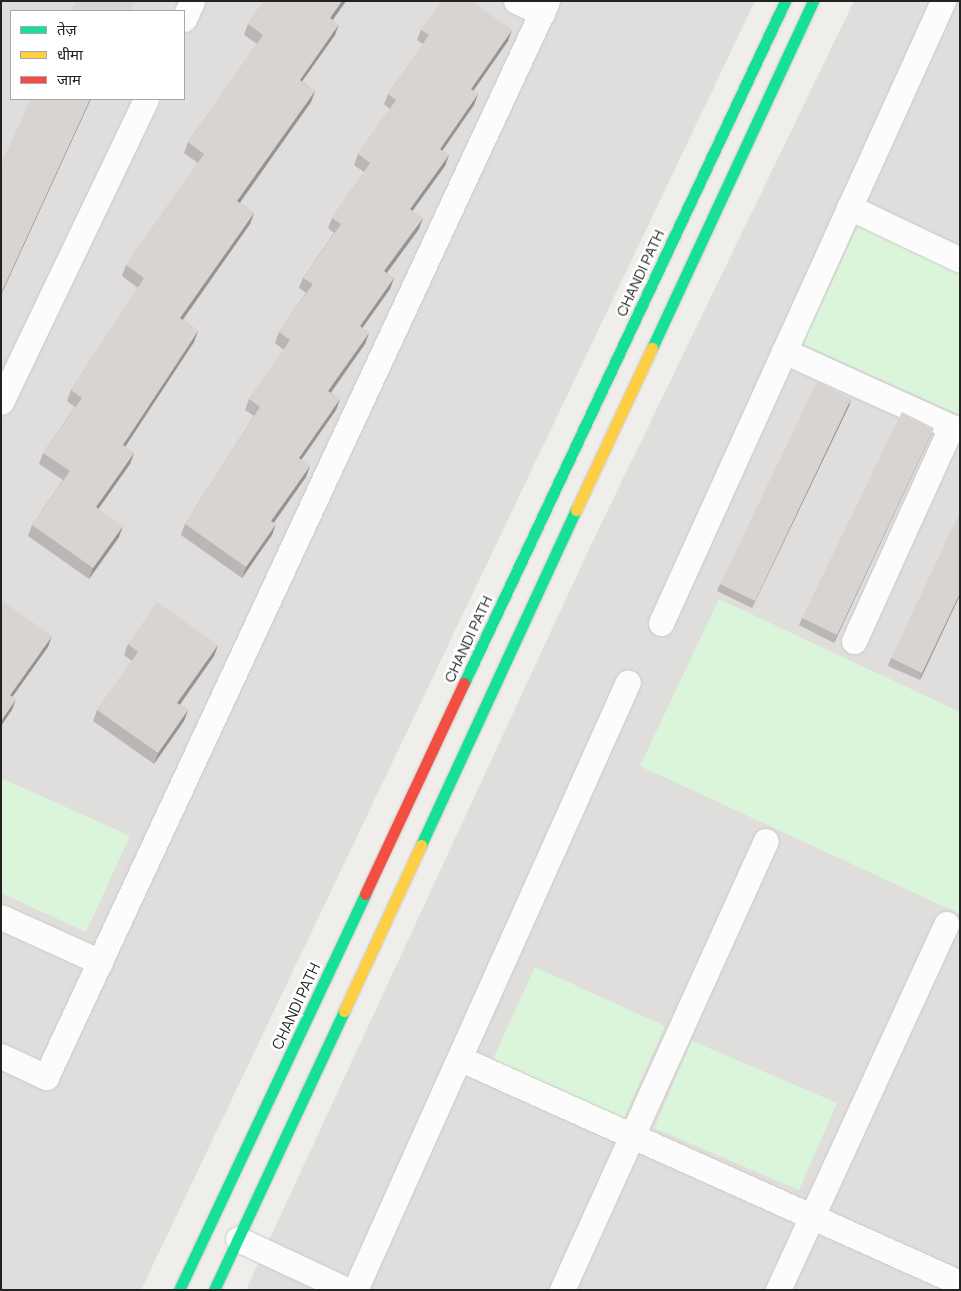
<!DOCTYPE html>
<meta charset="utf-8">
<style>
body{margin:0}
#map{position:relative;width:961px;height:1291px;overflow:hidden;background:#f0eeeb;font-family:Manrope,"Noto Sans Devanagari",sans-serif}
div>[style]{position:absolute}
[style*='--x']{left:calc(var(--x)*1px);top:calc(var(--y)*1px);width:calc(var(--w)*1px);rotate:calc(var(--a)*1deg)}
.residential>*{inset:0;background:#dfdedc}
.park>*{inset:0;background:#daf5da}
.roads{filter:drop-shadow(0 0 1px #c9c8c7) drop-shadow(0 0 1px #c9c8c7)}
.street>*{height:25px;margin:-12.5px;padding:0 12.5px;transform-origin:12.5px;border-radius:12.5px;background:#fdfcfc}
.fast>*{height:11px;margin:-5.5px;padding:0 5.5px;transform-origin:5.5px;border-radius:5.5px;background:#16e098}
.slow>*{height:11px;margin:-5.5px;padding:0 5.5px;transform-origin:5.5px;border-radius:5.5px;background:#ffcf43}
.jam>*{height:11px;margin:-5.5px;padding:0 5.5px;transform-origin:5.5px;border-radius:5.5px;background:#f24e42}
.wall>*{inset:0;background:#b9b6b5}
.shaded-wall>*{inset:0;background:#969493}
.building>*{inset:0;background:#d7d4d2}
span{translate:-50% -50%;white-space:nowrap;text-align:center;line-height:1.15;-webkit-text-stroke:5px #fff;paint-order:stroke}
.street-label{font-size:15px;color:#222}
.frame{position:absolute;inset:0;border:2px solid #222;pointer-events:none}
.legend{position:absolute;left:10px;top:10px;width:175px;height:90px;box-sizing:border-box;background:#fff;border:1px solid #a7a7a7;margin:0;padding:6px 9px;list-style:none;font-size:15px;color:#222}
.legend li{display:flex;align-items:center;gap:10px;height:25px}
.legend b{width:25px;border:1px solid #a7a7a7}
</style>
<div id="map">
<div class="residential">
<div style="clip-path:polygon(evenodd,1px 1px,755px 1px,141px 1290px,1px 1290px,1px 1px,11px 11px,184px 11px,184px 99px,11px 99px,11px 11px)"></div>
<div style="clip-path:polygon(854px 1px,960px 1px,960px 1290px,246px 1290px,590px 547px)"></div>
</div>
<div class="park">
<div style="clip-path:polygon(858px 226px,960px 272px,960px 415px,803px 344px)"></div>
<div style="clip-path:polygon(719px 599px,960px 712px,960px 914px,640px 766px)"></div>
<div style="clip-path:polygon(1px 778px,130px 836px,86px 932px,1px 893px)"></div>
<div style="clip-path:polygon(535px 967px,665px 1026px,623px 1120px,492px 1061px)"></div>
<div style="clip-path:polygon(692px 1041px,837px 1103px,799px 1190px,654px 1128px)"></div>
</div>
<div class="roads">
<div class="street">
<div style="--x:516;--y:1;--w:29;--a:25"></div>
<div style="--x:184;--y:19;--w:20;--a:-66"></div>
<div style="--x:849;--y:207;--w:123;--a:25.5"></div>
<div style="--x:784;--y:351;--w:193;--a:24.4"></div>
<div style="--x:1;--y:402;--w:336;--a:-64.4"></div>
<div style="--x:661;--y:623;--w:683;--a:-65.61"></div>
<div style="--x:854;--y:641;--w:235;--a:-65.6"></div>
<div style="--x:1;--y:917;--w:109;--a:24.4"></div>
<div style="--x:1;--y:1056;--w:50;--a:25"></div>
<div style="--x:46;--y:1077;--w:1187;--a:-65.03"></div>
<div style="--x:461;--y:1059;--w:547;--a:24.18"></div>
<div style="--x:238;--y:1239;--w:120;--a:25.1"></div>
<div style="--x:355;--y:1290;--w:666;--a:-65.82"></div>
<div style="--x:562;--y:1290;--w:493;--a:-65.6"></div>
<div style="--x:778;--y:1290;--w:403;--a:-65.3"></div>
</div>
<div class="fast">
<div style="--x:652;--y:348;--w:383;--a:-65.1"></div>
<div style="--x:464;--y:683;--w:754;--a:-64.79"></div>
<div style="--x:421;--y:845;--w:369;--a:-65.2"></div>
<div style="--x:179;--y:1290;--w:438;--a:-64.8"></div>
<div style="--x:214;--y:1290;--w:308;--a:-65"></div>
</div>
<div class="slow">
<div style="--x:576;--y:510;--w:179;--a:-64.9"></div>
<div style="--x:344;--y:1011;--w:183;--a:-65.1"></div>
</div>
<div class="jam">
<div style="--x:365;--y:894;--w:233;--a:-64.9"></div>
</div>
</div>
<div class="wall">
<div style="clip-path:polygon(264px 1px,346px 1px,333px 20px,335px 35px,302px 81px,315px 91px,311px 102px,240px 203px,254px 213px,250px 224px,183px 320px,198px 331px,194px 342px,125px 447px,134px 453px,130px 464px,98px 509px,119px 537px,89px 579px,28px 536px,32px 525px,63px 480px,39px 464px,43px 453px,75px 407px,67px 401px,71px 390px,138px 288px,122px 276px,126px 265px,198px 163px,184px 153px,188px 142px,257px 44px,244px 35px,248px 24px)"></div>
<div style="clip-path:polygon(421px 30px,508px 41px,473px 91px,478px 94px,474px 105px,442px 151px,449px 155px,445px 166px,412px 211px,419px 229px,387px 273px,394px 278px,390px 289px,362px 328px,369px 333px,365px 344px,331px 393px,340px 399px,336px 410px,301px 460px,310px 466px,306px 477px,274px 523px,272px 535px,242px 578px,181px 535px,185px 524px,254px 416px,245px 410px,249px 399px,284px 350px,275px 343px,279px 332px,306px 293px,299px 288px,303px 278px,334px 233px,328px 228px,332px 218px,364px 172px,354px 165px,358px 154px,390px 109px,384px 104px,388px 94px,423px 44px,417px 40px)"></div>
<div style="clip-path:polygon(851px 399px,849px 406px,752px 608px,717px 591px,720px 584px)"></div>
<div style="clip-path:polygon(934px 428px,931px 435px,834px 643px,799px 625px,802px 618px)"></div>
<div style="clip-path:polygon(960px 595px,920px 680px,888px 666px,891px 658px)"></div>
<div style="clip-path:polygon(128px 644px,218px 645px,214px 656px,180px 705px,188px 710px,184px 721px,154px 764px,93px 721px,97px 710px,132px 661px,124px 655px)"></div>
</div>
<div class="shaded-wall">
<div style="clip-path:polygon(342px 1px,346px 1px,326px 29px,330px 18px)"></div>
<div style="clip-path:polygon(339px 24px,335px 35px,296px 90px,300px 80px)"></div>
<div style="clip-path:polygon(512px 30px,508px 41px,467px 100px,471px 89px)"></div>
<div style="clip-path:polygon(315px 91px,311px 102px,233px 212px,237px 201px)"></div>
<div style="clip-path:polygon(478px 94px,474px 105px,436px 160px,440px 149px)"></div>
<div style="clip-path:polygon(90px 99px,91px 99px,1px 295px,1px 293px)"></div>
<div style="clip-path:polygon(449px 155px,445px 166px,406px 220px,410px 209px)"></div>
<div style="clip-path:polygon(254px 213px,250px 224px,176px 329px,180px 318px)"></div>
<div style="clip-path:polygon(423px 218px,419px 229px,380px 282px,384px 271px)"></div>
<div style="clip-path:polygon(394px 278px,390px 289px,356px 337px,360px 326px)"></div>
<div style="clip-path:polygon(198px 331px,194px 342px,119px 456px,123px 445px)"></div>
<div style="clip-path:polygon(369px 333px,365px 344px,324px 402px,328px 391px)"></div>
<div style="clip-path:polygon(340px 399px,336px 410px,295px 469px,299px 458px)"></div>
<div style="clip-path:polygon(851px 399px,849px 406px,752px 608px,755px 601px)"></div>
<div style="clip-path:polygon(934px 428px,931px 435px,834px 643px,837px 635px)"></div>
<div style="clip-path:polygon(134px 453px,130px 464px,92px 518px,96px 507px)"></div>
<div style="clip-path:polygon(310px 466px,306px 477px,267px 532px,271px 521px)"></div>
<div style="clip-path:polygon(276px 524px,272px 535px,242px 578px,246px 567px)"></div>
<div style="clip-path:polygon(123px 526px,119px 537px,89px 579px,93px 568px)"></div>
<div style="clip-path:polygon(960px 593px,960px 595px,920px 680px,922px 673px)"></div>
<div style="clip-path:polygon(52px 636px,48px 647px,6px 706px,10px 695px)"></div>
<div style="clip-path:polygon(218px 645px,214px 656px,173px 714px,177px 703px)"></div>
<div style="clip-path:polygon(16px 699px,12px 710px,1px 726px,1px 721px)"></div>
<div style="clip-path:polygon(188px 710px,184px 721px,154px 764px,158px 753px)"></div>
</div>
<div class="building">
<div style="clip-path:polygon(76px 1px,134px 1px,130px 11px,71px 11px)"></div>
<div style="clip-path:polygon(264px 1px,342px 1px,330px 18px,339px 24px,300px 80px,315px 91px,237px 201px,254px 213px,180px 318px,198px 331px,123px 445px,134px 453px,96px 507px,123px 526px,93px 568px,32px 525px,70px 471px,43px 453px,82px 398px,71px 390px,144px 278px,126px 265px,204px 154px,188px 142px,263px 35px,248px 24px)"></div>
<div style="clip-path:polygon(442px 1px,471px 1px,512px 30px,471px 89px,478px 94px,440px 149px,449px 155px,410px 209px,423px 218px,384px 271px,394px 278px,360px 326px,369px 333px,328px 391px,340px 399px,299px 458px,310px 466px,271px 521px,276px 524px,246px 567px,185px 524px,260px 407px,249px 399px,290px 340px,279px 332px,313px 284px,303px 278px,341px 224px,332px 218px,370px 163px,358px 154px,396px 100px,388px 94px,429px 35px,421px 30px)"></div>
<div style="clip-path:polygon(31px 99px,90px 99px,1px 293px,1px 164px)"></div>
<div style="clip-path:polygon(817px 382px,851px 399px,755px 601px,720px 584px)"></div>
<div style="clip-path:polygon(902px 412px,934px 428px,837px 635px,802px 618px)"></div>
<div style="clip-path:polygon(960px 512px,960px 593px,922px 673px,891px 658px)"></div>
<div style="clip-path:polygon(1px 600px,52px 636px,10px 695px,16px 699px,1px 721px)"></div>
<div style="clip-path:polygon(157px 602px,218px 645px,177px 703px,188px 710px,158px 753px,97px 710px,138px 652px,128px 644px)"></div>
</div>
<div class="street-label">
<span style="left:640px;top:273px;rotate:-65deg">CHANDI PATH</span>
<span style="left:468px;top:639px;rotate:-65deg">CHANDI PATH</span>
<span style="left:296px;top:1006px;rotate:-65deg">CHANDI PATH</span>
</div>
<div class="frame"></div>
<ul class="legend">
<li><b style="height:6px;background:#16e098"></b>तेज़</li>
<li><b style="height:6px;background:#ffcf43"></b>धीमा</li>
<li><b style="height:6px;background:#f24e42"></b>जाम</li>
</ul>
</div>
